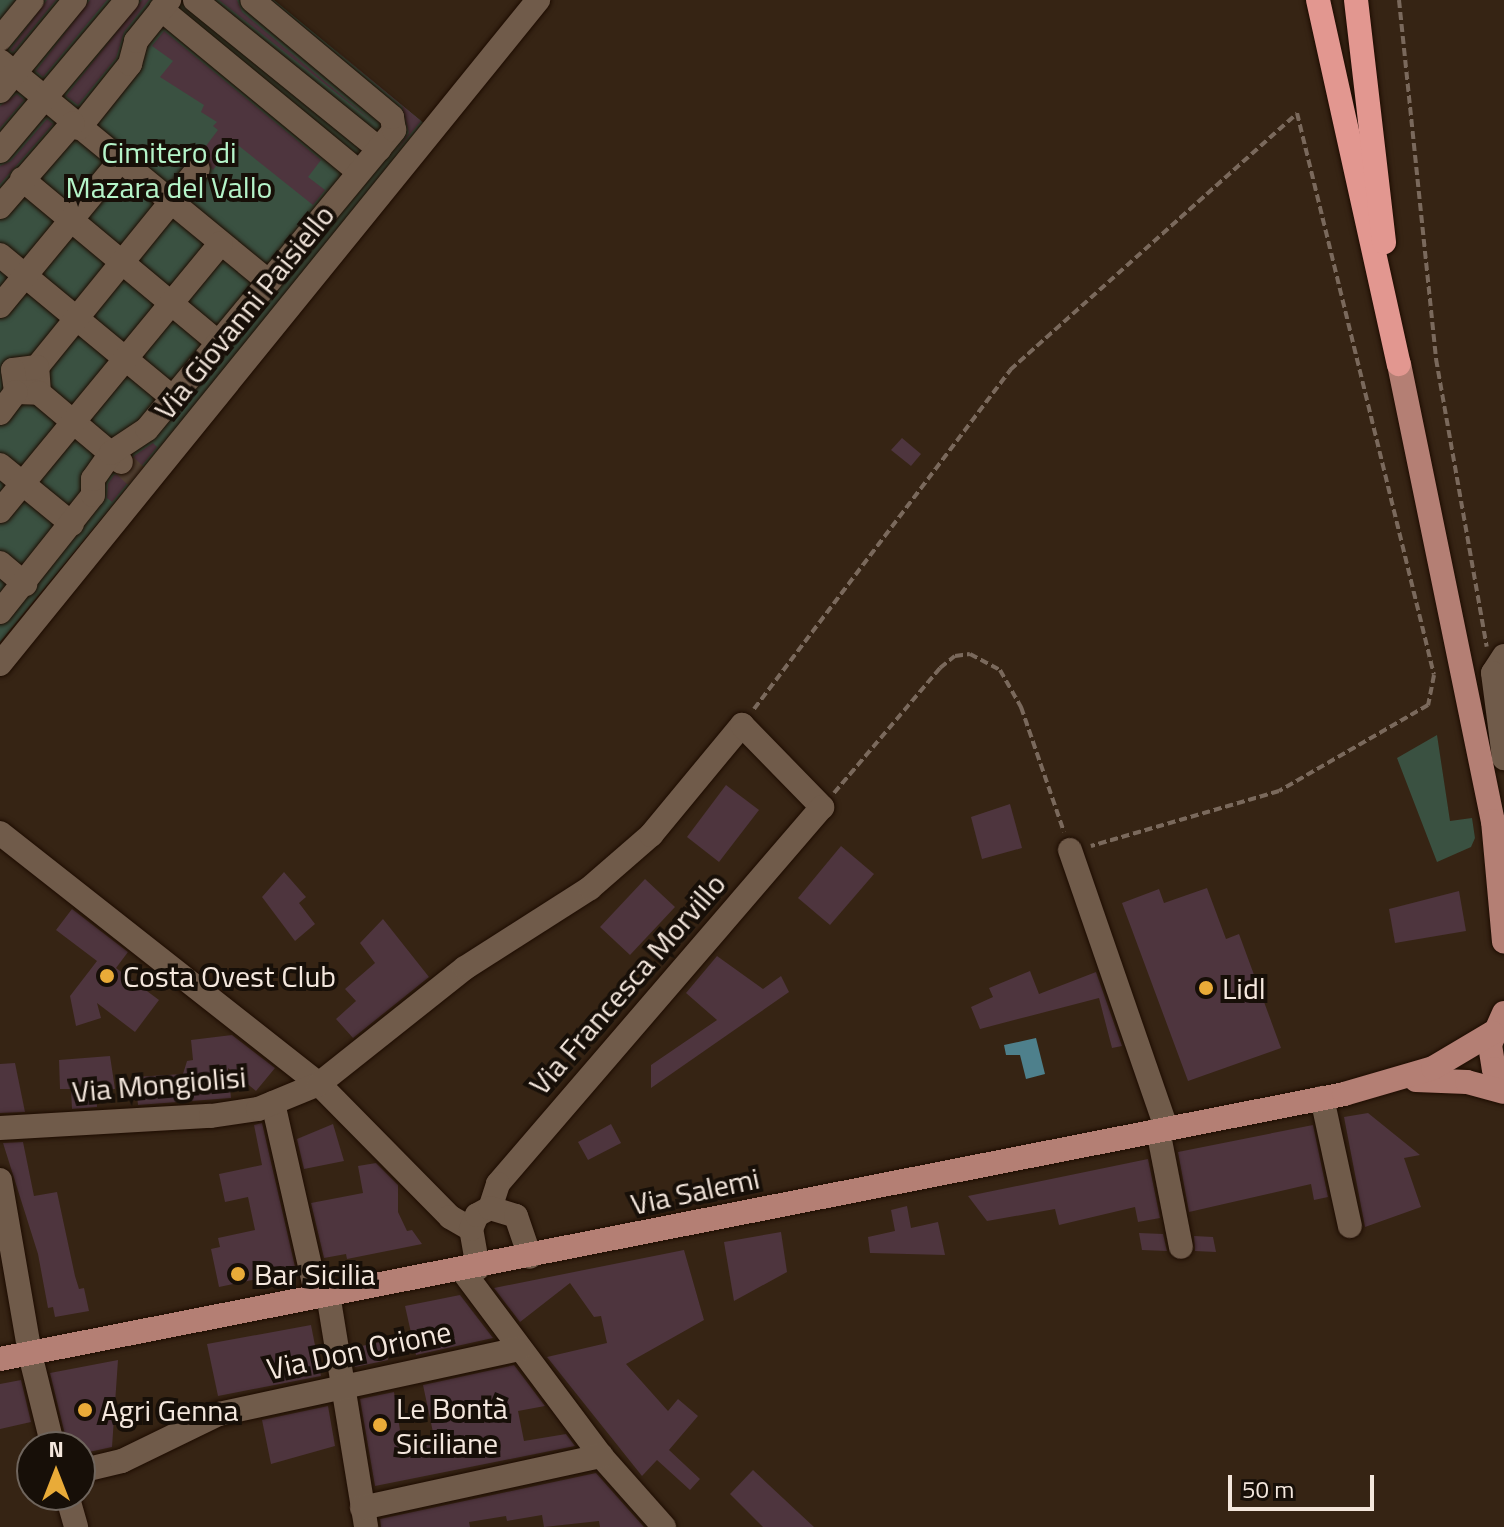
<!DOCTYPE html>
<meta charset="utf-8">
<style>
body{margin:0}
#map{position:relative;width:1504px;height:1527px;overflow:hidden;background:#362414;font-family:"Titillium Web",sans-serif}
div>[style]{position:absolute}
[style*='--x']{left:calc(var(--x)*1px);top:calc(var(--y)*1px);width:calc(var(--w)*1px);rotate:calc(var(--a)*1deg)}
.green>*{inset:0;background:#3a5141}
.water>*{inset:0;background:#4e808c}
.building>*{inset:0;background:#4e353e}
.minor-tunnel>*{height:24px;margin-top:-12px;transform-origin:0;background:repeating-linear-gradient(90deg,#524132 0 24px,transparent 0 36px)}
.path>*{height:4px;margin-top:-2px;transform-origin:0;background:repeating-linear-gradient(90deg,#7a695c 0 8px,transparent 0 12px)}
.roads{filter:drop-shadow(0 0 2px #1d0c01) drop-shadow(0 0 2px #1d0c01)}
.minor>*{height:24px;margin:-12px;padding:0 12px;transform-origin:12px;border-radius:12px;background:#705b4a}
.major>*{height:24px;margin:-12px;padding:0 12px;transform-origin:12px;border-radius:12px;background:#b47f74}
.highway>*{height:24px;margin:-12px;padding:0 12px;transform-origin:12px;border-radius:12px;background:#e29790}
.dots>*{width:22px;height:22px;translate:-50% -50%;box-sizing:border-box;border:4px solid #170f08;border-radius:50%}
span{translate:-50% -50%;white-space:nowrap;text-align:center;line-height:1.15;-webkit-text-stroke:8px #170f08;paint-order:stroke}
.park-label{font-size:30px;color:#b5f4c9}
.street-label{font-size:30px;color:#f4e7dd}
.poi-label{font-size:30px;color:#f4e7dd}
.left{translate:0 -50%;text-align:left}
.north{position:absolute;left:16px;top:1431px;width:80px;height:80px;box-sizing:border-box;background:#170f08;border:2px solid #6f655d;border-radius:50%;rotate:0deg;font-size:22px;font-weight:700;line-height:32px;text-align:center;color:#f4e7dd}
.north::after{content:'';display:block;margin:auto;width:28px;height:36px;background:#e9ab38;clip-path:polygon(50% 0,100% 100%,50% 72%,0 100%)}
.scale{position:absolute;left:1228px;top:1475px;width:146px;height:36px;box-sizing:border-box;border:4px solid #f4e7dd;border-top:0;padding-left:10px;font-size:24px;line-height:28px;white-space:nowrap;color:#f4e7dd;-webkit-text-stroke:6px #170f08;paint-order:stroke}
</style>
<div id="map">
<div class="green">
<div style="clip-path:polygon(0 0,274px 0,426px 125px,0 642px)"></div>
<div style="clip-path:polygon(1437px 735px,1450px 821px,1472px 818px,1475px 838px,1471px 847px,1437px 862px,1397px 758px)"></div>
</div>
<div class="water">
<div style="clip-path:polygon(1036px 1038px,1045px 1074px,1026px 1079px,1020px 1055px,1006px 1055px,1004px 1045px)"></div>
</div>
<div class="building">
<div style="clip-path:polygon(47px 0,56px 0,13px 52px,10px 50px)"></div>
<div style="clip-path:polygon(90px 0,107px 0,43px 77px,36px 71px)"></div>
<div style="clip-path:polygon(142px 0,149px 0,124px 32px,116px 58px,78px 105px,66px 96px)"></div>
<div style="clip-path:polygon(219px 0,237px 0,242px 12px,378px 126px)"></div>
<div style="clip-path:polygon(164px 31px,321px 160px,308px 177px,325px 190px,313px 205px,234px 142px,213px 170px,200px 154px,218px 130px,213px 126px,217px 122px,201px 112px,204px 105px,160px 77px,173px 61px,152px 46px)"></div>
<div style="clip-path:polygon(319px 36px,421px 121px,393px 155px,409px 133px,402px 106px)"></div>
<div style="clip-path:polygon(17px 94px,24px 100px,0 128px,0 106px)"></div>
<div style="clip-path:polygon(47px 119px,53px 124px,0 184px,0 166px,11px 161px)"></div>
<div style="clip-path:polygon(902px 438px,921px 454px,911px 466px,891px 450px)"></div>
<div style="clip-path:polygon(153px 443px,157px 447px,112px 502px,107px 498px,108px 484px,114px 475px,132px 472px,134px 456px)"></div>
<div style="clip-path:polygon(726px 785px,759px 810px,719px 862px,687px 837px)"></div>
<div style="clip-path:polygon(1010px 804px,1022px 848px,982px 859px,971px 817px)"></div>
<div style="clip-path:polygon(841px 846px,874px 874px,830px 925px,798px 898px)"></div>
<div style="clip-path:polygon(284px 872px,306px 897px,299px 903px,315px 924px,295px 941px,262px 897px)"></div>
<div style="clip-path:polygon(645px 879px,675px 907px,630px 955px,600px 927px)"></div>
<div style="clip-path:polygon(1207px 888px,1226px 939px,1239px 934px,1281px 1048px,1188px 1081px,1122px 903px,1159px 889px,1164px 903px)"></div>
<div style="clip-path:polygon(1459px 891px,1466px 931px,1395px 943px,1389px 909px)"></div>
<div style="clip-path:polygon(72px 909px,128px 952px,116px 968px,159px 1000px,135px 1032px,97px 1003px,101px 1018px,76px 1026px,70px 996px,97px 961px,56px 930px)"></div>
<div style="clip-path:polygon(383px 919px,429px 977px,353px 1038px,336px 1019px,356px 1001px,345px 989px,375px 963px,360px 943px)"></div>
<div style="clip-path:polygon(717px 956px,763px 989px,781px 976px,789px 992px,651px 1088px,651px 1065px,717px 1020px,686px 993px)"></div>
<div style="clip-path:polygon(1030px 971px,1039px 994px,1096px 972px,1122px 1046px,1112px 1048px,1099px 998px,980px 1029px,971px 1007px,993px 997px,989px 988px)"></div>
<div style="clip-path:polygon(232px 1035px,275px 1068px,256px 1091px,228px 1068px,231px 1098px,138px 1105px,135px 1077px,183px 1074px,187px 1061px,193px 1060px,191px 1040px)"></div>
<div style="clip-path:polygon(110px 1056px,115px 1089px,96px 1090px,97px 1107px,72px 1109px,71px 1089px,60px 1089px,59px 1060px)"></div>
<div style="clip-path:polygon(15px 1063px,25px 1112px,0 1113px,0 1064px)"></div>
<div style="clip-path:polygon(1368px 1113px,1420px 1155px,1404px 1158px,1421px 1207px,1365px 1227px,1344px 1117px)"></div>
<div style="clip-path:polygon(262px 1123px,296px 1271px,219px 1287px,211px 1249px,220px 1247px,218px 1238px,255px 1230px,248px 1197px,225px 1202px,219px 1174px,262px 1165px,254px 1125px)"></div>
<div style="clip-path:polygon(333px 1124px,344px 1161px,304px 1169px,297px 1139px)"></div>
<div style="clip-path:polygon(611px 1124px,621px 1143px,588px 1160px,578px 1142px)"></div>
<div style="clip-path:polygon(1313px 1125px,1328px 1197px,1314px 1200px,1311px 1184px,1189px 1212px,1178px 1152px)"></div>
<div style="clip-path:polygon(23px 1142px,34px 1196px,57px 1192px,75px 1276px,79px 1289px,84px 1288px,89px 1311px,55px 1317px,53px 1307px,48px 1308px,38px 1254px,3px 1143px)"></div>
<div style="clip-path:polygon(1148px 1159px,1160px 1218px,1138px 1222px,1135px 1207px,1059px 1225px,1055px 1209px,987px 1221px,968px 1196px)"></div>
<div style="clip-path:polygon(376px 1163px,398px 1185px,398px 1212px,407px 1231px,412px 1230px,422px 1244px,347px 1259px,346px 1254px,324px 1258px,311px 1203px,363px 1193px,358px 1166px)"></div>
<div style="clip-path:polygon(907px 1206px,911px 1228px,938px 1222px,945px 1255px,870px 1253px,868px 1237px,895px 1231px,891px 1210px)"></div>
<div style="clip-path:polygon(781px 1232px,787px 1272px,734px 1301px,724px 1242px)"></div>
<div style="clip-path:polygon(1139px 1233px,1163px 1234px,1167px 1251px,1142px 1250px)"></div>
<div style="clip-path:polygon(1194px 1236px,1213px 1237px,1216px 1252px,1195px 1251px)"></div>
<div style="clip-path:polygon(684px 1250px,704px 1320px,626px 1364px,668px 1411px,678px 1399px,698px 1416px,669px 1450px,700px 1479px,690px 1490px,657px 1460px,642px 1476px,547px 1357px,607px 1343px,601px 1316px,594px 1317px,570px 1283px,520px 1322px,494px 1288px)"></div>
<div style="clip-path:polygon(460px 1295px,493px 1338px,416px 1355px,405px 1306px)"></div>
<div style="clip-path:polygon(311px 1325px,321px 1376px,218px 1396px,207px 1344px)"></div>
<div style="clip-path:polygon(385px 1341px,388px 1360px,355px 1367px,352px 1348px)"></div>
<div style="clip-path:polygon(118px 1360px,112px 1447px,80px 1454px,80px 1447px,68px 1447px,50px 1373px)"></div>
<div style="clip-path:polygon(514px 1365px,545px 1406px,518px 1411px,524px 1441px,566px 1434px,575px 1446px,375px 1486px,360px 1399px,394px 1392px,402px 1443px,434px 1437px,423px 1385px)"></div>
<div style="clip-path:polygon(21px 1380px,31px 1422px,0 1429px,0 1384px)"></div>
<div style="clip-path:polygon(328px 1406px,335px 1446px,271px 1464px,262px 1420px)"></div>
<div style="clip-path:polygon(753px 1470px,814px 1527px,763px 1527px,730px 1494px)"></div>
<div style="clip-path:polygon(596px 1473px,644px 1527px,600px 1527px,599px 1521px,544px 1527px,542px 1515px,507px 1521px,506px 1516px,469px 1522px,470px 1527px,381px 1527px,380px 1519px)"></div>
</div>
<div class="minor-tunnel">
<div style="--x:121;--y:462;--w:21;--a:43"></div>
</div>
<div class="path">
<div style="--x:1399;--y:0;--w:361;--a:84.1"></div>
<div style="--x:1436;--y:359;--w:292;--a:80"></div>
<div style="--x:754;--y:709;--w:425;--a:-52.9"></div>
<div style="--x:1010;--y:370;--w:385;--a:-41.8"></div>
<div style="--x:1297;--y:113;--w:578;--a:76.3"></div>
<div style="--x:1434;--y:675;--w:31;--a:101"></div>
<div style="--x:1428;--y:705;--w:172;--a:150"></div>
<div style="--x:1279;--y:791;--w:196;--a:163.7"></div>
<div style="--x:834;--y:793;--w:164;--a:-49.7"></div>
<div style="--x:940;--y:668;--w:19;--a:-39"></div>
<div style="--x:955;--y:656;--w:15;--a:-8"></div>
<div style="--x:970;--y:654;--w:34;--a:28"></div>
<div style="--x:1000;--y:670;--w:43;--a:60.4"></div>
<div style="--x:1021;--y:707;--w:132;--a:71"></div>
</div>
<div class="roads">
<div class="minor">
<div style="--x:195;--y:0;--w:237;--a:39"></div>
<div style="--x:161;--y:9;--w:256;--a:39.5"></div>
<div style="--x:0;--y:39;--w:50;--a:-50.6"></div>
<div style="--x:0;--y:61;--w:347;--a:39.4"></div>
<div style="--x:0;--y:91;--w:118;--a:-50.5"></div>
<div style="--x:79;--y:128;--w:82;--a:-51.4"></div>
<div style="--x:130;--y:64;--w:24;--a:-75"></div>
<div style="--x:136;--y:41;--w:53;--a:-51.2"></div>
<div style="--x:0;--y:151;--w:197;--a:-49.9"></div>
<div style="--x:22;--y:179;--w:256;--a:39.8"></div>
<div style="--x:0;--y:207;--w:111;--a:-49"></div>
<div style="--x:0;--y:255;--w:224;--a:39.6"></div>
<div style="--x:0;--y:306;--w:188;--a:-50.4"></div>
<div style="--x:37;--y:367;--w:255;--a:-50.9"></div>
<div style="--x:39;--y:393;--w:26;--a:-94"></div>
<div style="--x:37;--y:367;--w:24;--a:173"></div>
<div style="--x:13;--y:370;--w:22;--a:82"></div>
<div style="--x:16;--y:392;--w:23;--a:2"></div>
<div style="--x:39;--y:393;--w:107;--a:40.1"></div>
<div style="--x:0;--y:413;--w:26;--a:-53"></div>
<div style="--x:0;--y:465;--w:93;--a:39.3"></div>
<div style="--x:0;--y:511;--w:347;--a:-50.5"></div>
<div style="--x:0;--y:563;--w:33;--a:40"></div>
<div style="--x:0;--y:612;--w:149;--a:-51.5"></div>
<div style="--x:93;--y:495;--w:16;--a:-90"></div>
<div style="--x:93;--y:479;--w:32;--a:-55"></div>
<div style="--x:111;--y:453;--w:43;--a:-33.7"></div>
<div style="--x:147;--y:429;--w:388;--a:-50.4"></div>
<div style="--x:394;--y:130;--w:13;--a:-99"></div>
<div style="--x:392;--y:117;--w:182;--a:-140.1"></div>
<div style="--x:1504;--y:656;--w:20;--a:123"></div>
<div style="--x:1493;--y:673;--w:86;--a:82.6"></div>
<div style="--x:0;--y:664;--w:855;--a:-50.98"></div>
<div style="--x:0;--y:833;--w:406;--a:38.2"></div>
<div style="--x:319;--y:1084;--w:187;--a:45.4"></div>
<div style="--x:450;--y:1217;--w:24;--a:30"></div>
<div style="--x:1070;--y:850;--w:294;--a:70.9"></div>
<div style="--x:1322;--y:1098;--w:131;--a:77.7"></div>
<div style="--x:273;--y:1103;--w:198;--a:77.2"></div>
<div style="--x:0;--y:1128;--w:211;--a:-3.3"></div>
<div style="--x:211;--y:1116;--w:48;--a:-8.5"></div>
<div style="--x:258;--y:1109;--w:66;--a:-22.3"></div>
<div style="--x:319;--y:1084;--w:186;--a:-38.5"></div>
<div style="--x:465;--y:968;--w:148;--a:-32.6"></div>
<div style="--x:590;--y:888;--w:81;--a:-41"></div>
<div style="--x:651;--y:835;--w:143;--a:-50.4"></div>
<div style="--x:742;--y:725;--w:115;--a:45.7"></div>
<div style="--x:822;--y:807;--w:497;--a:130.7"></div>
<div style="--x:498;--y:1184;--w:25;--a:108"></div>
<div style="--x:1158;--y:1130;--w:119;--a:78.9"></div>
<div style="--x:0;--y:1180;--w:177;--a:80.2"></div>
<div style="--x:30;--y:1354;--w:96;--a:76.1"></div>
<div style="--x:478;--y:1268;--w:40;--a:-100"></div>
<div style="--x:471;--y:1229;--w:15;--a:-67"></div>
<div style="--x:477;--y:1215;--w:15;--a:-28"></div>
<div style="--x:490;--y:1208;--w:27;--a:17"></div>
<div style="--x:516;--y:1216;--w:43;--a:71.1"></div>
<div style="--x:462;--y:1270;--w:232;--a:53.2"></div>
<div style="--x:601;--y:1456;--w:95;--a:48.4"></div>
<div style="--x:328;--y:1294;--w:236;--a:80.7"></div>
<div style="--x:80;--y:1471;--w:43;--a:-13.4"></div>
<div style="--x:122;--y:1461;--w:108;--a:-25.9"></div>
<div style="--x:219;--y:1414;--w:307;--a:-12.2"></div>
<div style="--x:67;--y:1495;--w:33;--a:74"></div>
<div style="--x:362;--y:1508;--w:245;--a:-12.3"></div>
</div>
<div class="major">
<div style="--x:1399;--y:364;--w:467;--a:78.4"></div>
<div style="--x:1493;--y:821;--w:121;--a:84.8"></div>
<div style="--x:1504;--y:1013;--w:35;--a:114"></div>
<div style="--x:1490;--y:1045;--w:24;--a:81"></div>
<div style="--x:1494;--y:1069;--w:19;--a:58"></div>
<div style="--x:1416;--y:1080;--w:51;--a:2.2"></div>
<div style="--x:1467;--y:1082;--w:38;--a:15"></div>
<div style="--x:0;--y:1359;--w:1370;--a:-11.15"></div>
<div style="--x:1344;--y:1094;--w:93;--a:-16.3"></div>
<div style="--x:1433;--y:1068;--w:69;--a:-30.7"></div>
</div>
<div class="highway">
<div style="--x:1318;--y:0;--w:373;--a:77.5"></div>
<div style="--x:1356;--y:0;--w:244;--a:83.4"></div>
</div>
</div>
<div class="dots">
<div style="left:107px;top:976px;background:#e9ab38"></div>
<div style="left:1206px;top:988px;background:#e9ab38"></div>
<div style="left:238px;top:1274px;background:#e9ab38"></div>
<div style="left:85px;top:1410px;background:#e9ab38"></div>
<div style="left:380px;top:1425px;background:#e9ab38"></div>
</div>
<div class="park-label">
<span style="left:169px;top:169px">Cimitero di<br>Mazara del Vallo</span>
</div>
<div class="street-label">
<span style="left:244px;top:312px;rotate:-51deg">Via Giovanni Paisiello</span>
<span style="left:627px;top:984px;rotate:-49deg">Via Francesca Morvillo</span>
<span style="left:159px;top:1084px;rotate:-5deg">Via Mongiolisi</span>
<span style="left:695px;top:1191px;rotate:-12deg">Via Salemi</span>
<span style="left:359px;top:1350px;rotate:-12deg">Via Don Orione</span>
</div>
<div class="poi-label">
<span class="left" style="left:123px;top:976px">Costa Ovest Club</span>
<span class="left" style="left:1222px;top:988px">Lidl</span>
<span class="left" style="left:254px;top:1274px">Bar Sicilia</span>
<span class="left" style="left:396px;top:1425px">Le Bontà<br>Siciliane</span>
<span class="left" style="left:101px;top:1410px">Agri Genna</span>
</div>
<div class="north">N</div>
<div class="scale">50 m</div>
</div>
